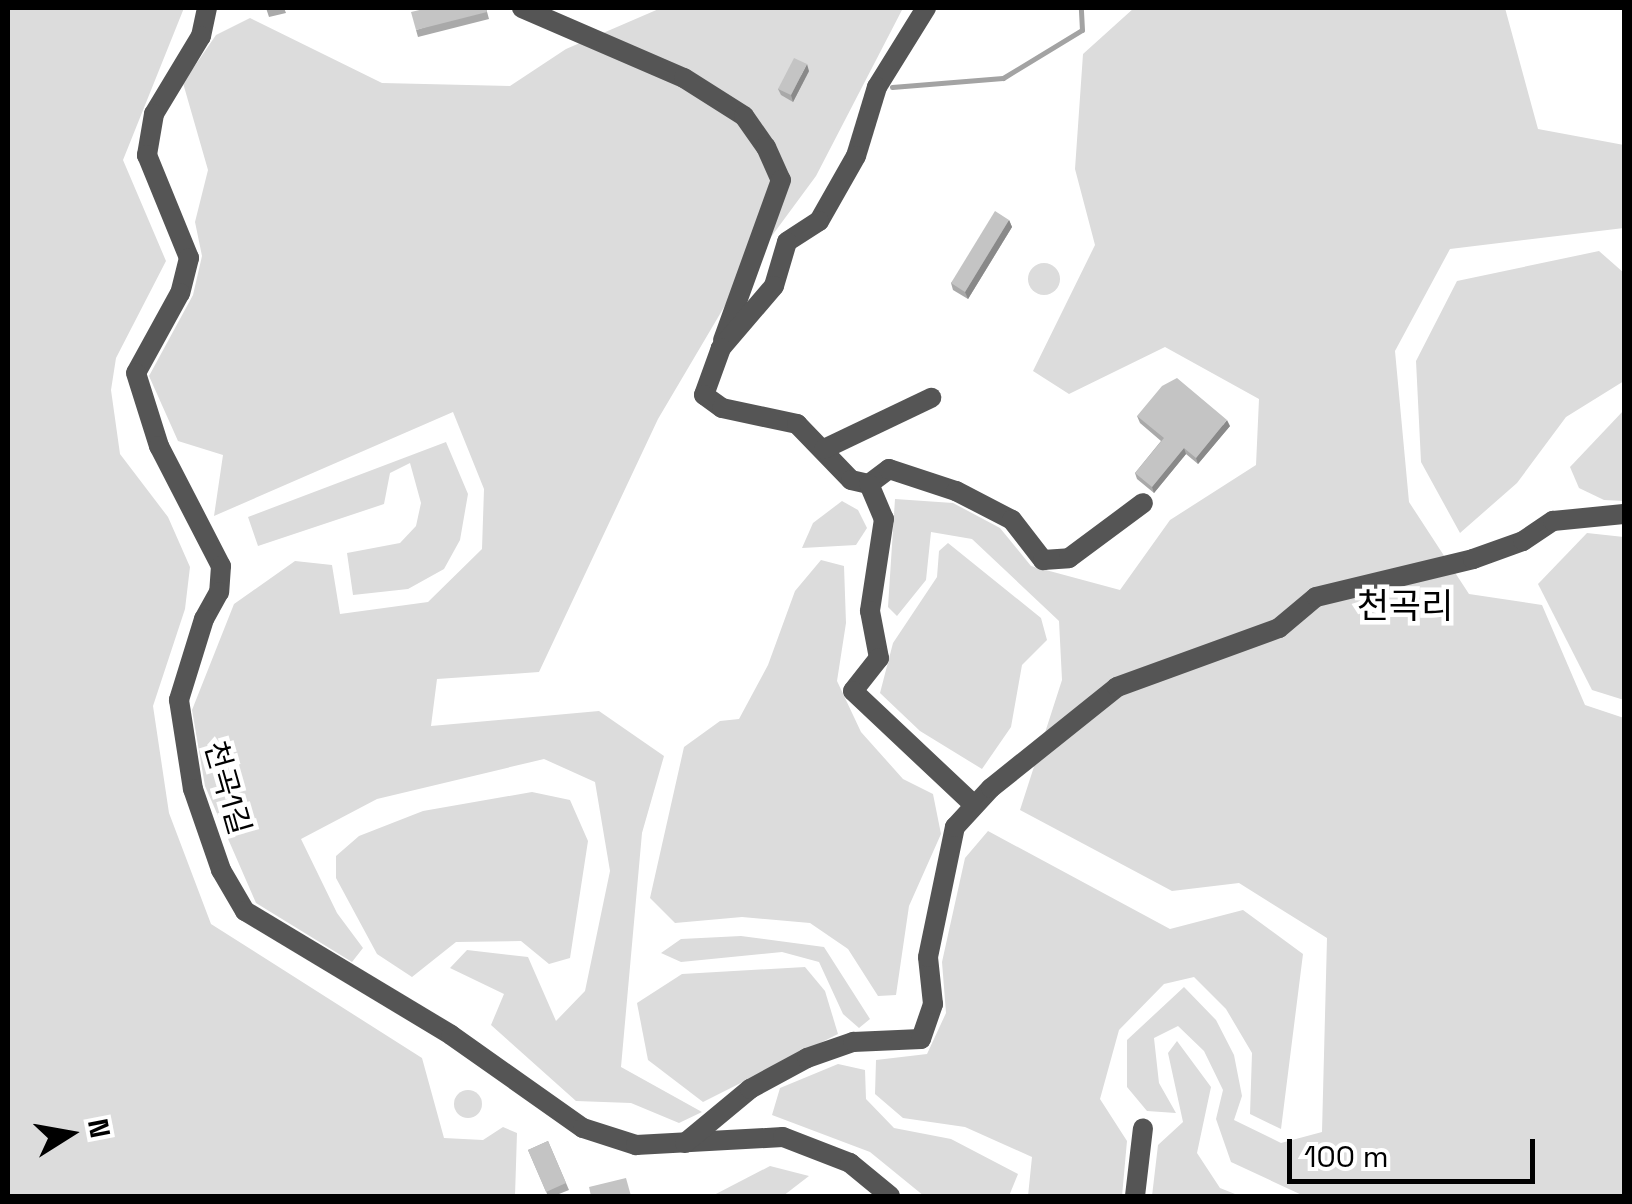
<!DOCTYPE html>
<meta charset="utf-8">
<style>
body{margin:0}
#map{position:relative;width:1632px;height:1204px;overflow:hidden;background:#fff;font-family:"Space Grotesk","Noto Sans KR",sans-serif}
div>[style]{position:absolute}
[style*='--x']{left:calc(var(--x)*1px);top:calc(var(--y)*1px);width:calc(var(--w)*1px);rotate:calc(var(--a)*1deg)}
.green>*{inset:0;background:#dcdcdc}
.round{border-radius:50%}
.stream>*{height:5px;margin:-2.5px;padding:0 2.5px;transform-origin:2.5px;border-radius:2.5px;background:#a3a3a3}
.minor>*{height:20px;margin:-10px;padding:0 10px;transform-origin:10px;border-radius:10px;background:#555}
.wall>*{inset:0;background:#a9a9a9}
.shaded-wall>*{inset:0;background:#898989}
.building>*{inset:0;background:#c4c4c4}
span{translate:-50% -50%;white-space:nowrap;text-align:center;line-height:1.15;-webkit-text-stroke:9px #fff;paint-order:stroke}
.street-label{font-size:30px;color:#000}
.quarter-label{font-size:35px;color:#000}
.frame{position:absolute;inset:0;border:10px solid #000;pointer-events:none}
.north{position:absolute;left:20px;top:1084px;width:100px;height:100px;-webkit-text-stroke:8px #fff;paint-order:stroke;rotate:79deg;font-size:28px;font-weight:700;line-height:40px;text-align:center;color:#000}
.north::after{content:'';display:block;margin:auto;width:35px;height:45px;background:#000;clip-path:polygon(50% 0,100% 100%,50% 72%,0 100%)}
.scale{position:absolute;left:1287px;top:1139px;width:248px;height:45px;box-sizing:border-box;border:5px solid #000;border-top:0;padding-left:12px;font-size:30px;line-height:35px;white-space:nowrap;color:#000;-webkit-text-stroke:8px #fff;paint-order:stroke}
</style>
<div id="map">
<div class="green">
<div style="clip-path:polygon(8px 8px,184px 8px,123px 160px,166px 261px,116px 358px,111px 390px,120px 454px,168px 517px,190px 567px,185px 609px,153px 706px,169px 813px,211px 924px,422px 1058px,444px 1138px,483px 1140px,503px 1127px,517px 1133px,515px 1196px,8px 1196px)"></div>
<div style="clip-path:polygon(661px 8px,903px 8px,816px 176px,743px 275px,658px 419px,539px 672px,437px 679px,431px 726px,599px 711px,664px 756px,642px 833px,621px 1067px,702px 1112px,679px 1123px,631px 1103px,576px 1101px,491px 1025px,504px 994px,450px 968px,467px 950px,528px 957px,556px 1021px,585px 991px,610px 871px,595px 782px,544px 759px,377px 799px,301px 839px,337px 913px,363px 948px,352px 962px,256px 903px,205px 786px,192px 710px,234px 604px,295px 561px,332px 565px,340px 614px,428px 602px,482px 549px,484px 489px,453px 412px,214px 516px,223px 455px,178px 441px,149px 376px,193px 295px,202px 256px,195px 222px,208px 170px,183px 83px,216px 35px,250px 18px,382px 83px,510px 86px,566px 49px)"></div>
<div style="clip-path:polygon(1134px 8px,1505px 8px,1538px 129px,1624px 145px,1624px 228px,1450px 249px,1395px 351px,1409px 502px,1469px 594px,1542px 605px,1585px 705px,1624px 718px,1624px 1196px,1304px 1196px,1231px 1162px,1216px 1119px,1223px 1090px,1204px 1051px,1178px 1026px,1154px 1038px,1159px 1083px,1176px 1113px,1147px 1111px,1127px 1087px,1127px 1040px,1184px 987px,1216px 1020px,1234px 1055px,1242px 1096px,1234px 1120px,1281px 1143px,1322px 1132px,1327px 938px,1239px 883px,1172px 891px,1020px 810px,1062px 680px,1059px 621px,972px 539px,931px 532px,926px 580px,897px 616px,888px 607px,895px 499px,953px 503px,1000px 528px,1031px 566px,1120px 590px,1170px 520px,1256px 465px,1259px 399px,1165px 347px,1069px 394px,1033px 371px,1095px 245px,1075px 169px,1083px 54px)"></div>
<div style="clip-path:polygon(1599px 251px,1624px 273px,1624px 381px,1566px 417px,1517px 483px,1460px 533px,1421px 462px,1416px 361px,1457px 281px)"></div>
<div class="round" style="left:1028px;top:263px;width:32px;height:32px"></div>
<div style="clip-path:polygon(1624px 410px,1624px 501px,1604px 500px,1579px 488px,1570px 467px)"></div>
<div style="clip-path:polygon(446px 442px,468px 494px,460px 540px,444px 569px,408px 589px,353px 595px,347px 553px,400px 543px,416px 526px,421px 503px,410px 463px,390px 473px,384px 504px,258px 546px,248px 517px)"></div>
<div style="clip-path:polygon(842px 501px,858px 510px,867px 528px,856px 545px,802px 548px,813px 523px)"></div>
<div style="clip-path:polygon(1587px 533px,1624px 537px,1624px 700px,1592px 690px,1538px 584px)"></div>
<div style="clip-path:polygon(948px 543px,1041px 618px,1047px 640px,1022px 665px,1011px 727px,982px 769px,920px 731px,880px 693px,893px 643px,937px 577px,939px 551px)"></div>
<div style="clip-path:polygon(821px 560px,844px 566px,846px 623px,837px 681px,861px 732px,903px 779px,933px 794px,941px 834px,909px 906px,896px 995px,878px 996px,848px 949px,810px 923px,742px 917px,675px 923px,650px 898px,684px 747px,720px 721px,739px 719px,768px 665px,795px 591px)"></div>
<div style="clip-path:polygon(532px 792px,570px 800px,588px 841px,570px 958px,549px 964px,521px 941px,456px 942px,412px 977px,377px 954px,336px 878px,336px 856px,359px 836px,423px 811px)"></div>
<div style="clip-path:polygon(988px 831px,1170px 929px,1243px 910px,1303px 954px,1281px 1129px,1250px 1114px,1252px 1053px,1226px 1009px,1194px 977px,1164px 984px,1119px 1030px,1100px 1099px,1127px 1141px,1122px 1196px,1028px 1196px,1032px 1157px,965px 1127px,903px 1118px,875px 1094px,876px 1060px,927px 1054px,946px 1013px,942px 962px,965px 858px)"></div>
<div style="clip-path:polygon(741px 936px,824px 947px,870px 1019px,859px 1028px,843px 1014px,819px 962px,782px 952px,681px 962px,661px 953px,681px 939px)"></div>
<div style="clip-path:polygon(805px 967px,825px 991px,838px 1034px,703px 1102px,648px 1060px,637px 1003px,682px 974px)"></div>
<div style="clip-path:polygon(1177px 1041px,1211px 1087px,1197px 1153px,1220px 1188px,1240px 1196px,1152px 1196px,1158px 1145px,1183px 1122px,1168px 1053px)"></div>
<div style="clip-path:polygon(838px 1064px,865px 1070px,866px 1099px,894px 1128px,951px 1139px,1018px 1174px,1009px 1196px,924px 1196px,870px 1152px,772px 1115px,780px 1088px)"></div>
<div class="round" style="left:454px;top:1090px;width:28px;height:28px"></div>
<div style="clip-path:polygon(770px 1166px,809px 1176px,783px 1196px,712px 1196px)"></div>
</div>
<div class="stream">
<div style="--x:892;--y:87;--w:111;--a:-4.6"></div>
<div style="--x:1003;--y:78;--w:92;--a:-31.3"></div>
<div style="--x:1082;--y:30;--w:22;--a:-93"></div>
</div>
<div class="minor">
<div style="--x:207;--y:8;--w:29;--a:102"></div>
<div style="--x:201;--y:36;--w:91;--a:121.1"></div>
<div style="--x:154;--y:114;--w:42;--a:99.7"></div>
<div style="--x:147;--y:155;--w:111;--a:67.8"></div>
<div style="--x:189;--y:258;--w:36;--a:104"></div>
<div style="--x:180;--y:293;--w:91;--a:118.8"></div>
<div style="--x:136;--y:373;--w:77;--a:72.5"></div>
<div style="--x:159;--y:446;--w:135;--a:62.7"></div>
<div style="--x:221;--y:566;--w:26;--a:94"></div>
<div style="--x:219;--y:592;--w:31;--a:119"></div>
<div style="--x:204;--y:619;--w:85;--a:107.2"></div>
<div style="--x:179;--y:700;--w:90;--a:81.1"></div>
<div style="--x:193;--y:789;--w:86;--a:70.9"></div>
<div style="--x:221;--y:870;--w:48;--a:59.7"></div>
<div style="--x:245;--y:911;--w:240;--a:31"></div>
<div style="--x:451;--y:1035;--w:161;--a:35.2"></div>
<div style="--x:583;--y:1128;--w:56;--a:17.8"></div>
<div style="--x:636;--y:1145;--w:147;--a:-3.1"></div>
<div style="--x:783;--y:1137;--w:72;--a:21.2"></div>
<div style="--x:850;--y:1163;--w:52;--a:39.5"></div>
<div style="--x:522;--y:8;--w:176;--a:23.4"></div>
<div style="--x:684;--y:78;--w:71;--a:32.3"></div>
<div style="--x:744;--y:116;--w:38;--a:55"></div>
<div style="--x:766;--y:147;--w:36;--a:66"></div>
<div style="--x:781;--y:180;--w:170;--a:109.9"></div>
<div style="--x:926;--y:8;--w:93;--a:121.8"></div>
<div style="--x:877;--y:87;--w:72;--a:106.9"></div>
<div style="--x:856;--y:156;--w:75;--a:119.6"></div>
<div style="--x:819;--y:221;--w:38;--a:147"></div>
<div style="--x:787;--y:242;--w:46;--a:106.5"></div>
<div style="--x:774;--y:286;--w:82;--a:130.5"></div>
<div style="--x:721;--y:348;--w:50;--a:109.9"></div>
<div style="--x:704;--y:395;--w:22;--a:36"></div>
<div style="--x:722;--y:408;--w:77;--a:12"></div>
<div style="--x:797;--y:424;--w:78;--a:46"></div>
<div style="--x:851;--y:480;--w:18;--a:13"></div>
<div style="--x:869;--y:484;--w:25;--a:-37"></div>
<div style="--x:889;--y:469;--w:71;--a:18.2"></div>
<div style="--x:956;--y:491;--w:63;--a:27.4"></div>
<div style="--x:1012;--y:520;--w:51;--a:52.2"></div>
<div style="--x:1043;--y:560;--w:26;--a:-4"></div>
<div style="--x:1069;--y:558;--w:92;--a:-36.6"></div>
<div style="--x:824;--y:449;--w:119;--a:-25.5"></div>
<div style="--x:869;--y:484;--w:38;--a:67"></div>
<div style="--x:884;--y:519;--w:93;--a:98.7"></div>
<div style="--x:870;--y:611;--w:48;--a:79.2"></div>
<div style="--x:879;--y:658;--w:42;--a:128.2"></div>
<div style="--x:853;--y:691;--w:166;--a:43.3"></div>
<div style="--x:685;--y:1143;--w:85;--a:-39.7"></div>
<div style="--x:750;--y:1089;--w:65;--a:-28.5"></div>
<div style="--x:807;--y:1058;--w:49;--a:-19.2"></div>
<div style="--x:853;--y:1042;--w:68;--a:-2.5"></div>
<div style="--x:921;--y:1039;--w:37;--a:-71"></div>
<div style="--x:933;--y:1004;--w:47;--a:-96.1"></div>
<div style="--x:928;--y:957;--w:133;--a:-78.3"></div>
<div style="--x:955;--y:827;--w:53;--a:-47.3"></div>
<div style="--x:991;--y:788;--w:161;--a:-38.7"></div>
<div style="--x:1117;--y:687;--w:172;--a:-20"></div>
<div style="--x:1279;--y:628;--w:48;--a:-40"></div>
<div style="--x:1316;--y:597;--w:162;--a:-13.6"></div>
<div style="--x:1473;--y:559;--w:53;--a:-19.8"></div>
<div style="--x:1523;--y:541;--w:36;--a:-34"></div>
<div style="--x:1553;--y:521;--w:71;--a:-5.6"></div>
<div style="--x:1135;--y:1196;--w:68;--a:-83.3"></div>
</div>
<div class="wall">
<div style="clip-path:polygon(266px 8px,284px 8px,286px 13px,269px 17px)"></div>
<div style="clip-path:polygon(486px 8px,489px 19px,418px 37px,416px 30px)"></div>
<div style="clip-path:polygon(809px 71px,793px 102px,781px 95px,778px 89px)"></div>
<div style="clip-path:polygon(1009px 220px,1012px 227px,968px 299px,953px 290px,951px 283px)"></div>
<div style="clip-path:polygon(1137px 416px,1230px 426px,1198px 464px,1186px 454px,1154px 493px,1137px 479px,1135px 473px,1161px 441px,1140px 423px)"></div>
<div style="clip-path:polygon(548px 1141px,569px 1190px,554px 1196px,548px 1196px,528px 1150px)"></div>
</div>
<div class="shaded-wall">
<div style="clip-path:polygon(807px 64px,809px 71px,793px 102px,791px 95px)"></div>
<div style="clip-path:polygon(1009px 220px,1012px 227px,968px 299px,965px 292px)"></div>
<div style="clip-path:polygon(1227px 420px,1230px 426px,1198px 464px,1196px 458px)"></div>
<div style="clip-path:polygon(1184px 448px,1186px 454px,1154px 493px,1152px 487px)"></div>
</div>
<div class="building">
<div style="clip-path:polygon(428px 8px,485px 8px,487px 12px,416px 30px,411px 12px)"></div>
<div style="clip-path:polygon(794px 58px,807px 64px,791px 95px,778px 89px)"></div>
<div style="clip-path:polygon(995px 211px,1009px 220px,965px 292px,951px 283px)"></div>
<div style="clip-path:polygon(1177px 378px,1227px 420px,1196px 458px,1184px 448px,1152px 487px,1135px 473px,1164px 438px,1137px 416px,1162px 386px)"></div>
<div style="clip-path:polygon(548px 1141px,566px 1183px,546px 1192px,528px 1150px)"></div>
<div style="clip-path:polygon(626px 1178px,631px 1196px,591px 1196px,589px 1187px)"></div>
</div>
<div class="street-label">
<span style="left:227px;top:788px;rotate:74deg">천곡1길</span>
</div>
<div class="quarter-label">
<span style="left:1405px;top:606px">천곡리</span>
</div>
<div class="frame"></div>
<div class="north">N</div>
<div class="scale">100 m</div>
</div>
